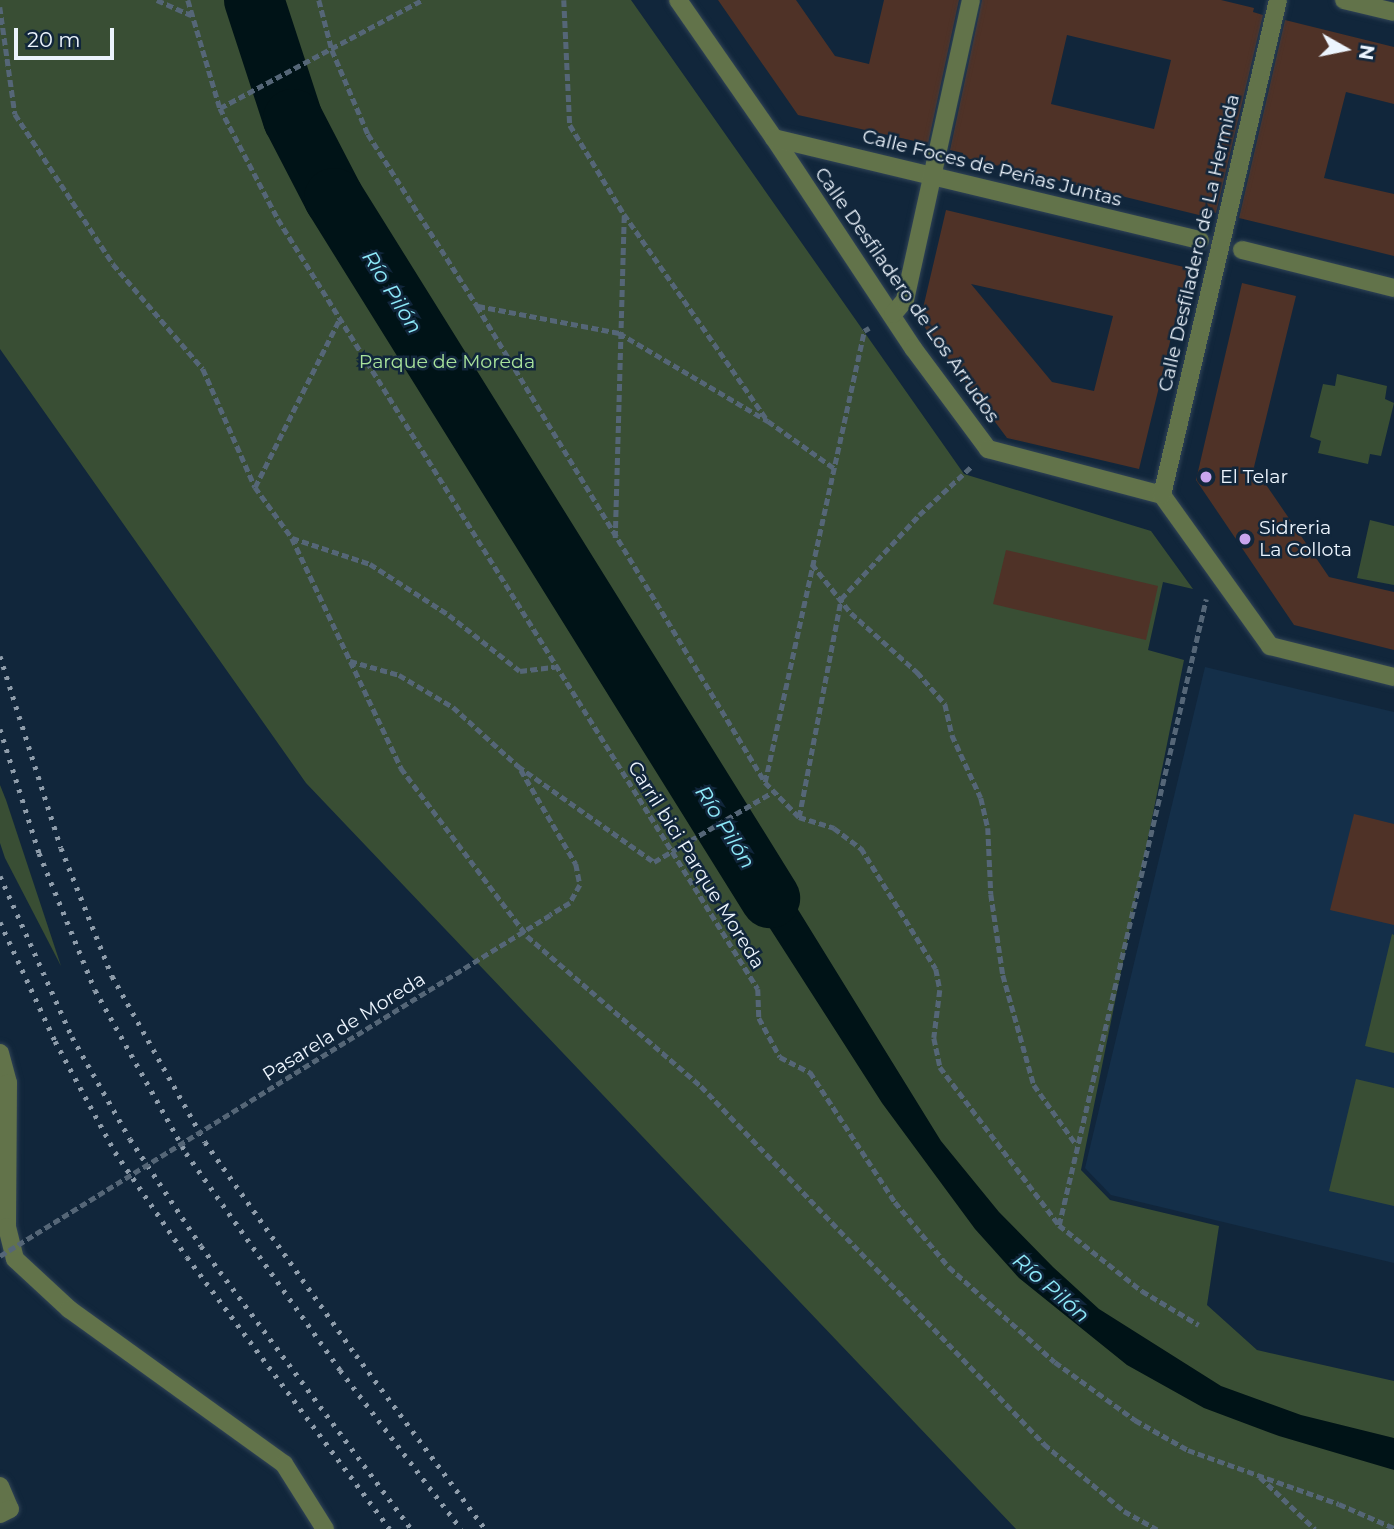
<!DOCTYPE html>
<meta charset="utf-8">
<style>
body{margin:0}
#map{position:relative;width:1394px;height:1529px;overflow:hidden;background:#11263b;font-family:Montserrat,sans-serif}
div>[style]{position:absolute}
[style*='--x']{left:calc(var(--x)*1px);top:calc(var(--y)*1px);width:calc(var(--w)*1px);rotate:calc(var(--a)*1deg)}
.built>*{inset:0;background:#142f49}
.green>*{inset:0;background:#394e34}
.water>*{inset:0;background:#001317}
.river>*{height:60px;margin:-30px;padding:0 30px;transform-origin:30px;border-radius:30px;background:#001317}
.building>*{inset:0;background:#4f3227}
.path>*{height:4.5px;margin-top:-2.25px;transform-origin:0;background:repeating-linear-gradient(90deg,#567 0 7px,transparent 0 10.5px)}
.roads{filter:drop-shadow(0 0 2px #304356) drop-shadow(0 0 2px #304356)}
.street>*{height:18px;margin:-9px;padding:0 9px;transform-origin:9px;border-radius:9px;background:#62734a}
.rail>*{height:5px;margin-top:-2.5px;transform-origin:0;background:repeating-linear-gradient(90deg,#8f9dab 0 3.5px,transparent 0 10.5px)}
.path-bridge>*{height:4.5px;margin-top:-2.25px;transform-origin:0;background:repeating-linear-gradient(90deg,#567 0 7px,transparent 0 10.5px)}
.dots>*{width:19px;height:19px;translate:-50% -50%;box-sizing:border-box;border:4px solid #11263b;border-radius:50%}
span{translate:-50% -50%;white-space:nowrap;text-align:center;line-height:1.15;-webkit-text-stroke:5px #11263b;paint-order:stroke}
.street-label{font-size:19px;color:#ecf4fd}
.park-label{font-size:19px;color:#a8e29b}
.poi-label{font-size:19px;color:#ecf4fd}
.left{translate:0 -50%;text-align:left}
.water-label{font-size:21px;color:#8eeaf9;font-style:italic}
.north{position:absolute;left:1310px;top:14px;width:70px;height:70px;-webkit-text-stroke:5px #11263b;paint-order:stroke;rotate:99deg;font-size:19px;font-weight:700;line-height:28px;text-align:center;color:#ecf4fd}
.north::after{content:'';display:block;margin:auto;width:24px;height:32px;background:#ecf4fd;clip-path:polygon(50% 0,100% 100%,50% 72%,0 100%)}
.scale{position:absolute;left:14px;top:28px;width:100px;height:32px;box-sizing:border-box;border:4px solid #ecf4fd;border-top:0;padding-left:9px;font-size:21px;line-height:24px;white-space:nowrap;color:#ecf4fd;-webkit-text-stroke:5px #11263b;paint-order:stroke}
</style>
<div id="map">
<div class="built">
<div style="clip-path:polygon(1205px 667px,1394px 712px,1394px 1263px,1111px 1195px,1085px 1168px)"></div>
</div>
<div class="green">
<div style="clip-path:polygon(0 0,631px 0,964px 474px,1151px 531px,1193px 589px,1163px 582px,1148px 650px,1184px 660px,1081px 1170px,1110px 1200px,1219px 1226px,1207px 1305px,1257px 1350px,1394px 1381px,1394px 1529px,1016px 1529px,306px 783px,0 349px)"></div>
<div style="clip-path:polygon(1337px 374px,1387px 386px,1385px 399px,1394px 403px,1381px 456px,1370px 454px,1368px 464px,1318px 453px,1321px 441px,1310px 437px,1323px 384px,1335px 386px)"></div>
<div style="clip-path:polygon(1370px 520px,1394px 526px,1394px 585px,1357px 578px)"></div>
<div style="clip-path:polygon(0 785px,6px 800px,61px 966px,5px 858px,0 843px)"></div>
<div style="clip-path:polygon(1392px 934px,1394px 935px,1394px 1053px,1365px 1046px)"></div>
<div style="clip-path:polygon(1356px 1079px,1394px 1088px,1394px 1206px,1329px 1191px)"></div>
</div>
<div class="water">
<div style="clip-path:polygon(742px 819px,941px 1141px,999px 1212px,1053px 1267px,1099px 1309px,1221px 1386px,1301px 1415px,1394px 1438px,1394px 1470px,1279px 1436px,1204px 1408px,1127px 1365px,1019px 1278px,975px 1229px,882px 1103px,712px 838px)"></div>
</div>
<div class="river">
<div style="--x:254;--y:0;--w:125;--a:71.9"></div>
<div style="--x:293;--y:119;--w:89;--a:62.6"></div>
<div style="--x:334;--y:198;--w:825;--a:58.08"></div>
</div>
<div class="building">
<div style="clip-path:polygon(718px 0,796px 0,835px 56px,869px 64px,884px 0,959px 0,928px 144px,798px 115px)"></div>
<div style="clip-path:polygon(evenodd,982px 0,1221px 0,1254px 8px,1253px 12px,1263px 15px,1216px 213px,1204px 210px,1203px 216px,962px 157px,963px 153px,950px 150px,982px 0,1067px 35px,1171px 60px,1154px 129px,1051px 104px,1067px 35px)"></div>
<div style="clip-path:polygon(1285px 20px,1394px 47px,1394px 104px,1346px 92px,1324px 178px,1394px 194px,1394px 256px,1239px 218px)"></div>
<div style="clip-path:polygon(evenodd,946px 210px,1188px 268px,1139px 469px,1007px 438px,920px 321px,946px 210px,971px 284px,1113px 316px,1094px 391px,1052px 382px,971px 284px)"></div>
<div style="clip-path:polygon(1242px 283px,1296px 296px,1254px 467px,1329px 577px,1394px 592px,1394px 650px,1294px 625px,1196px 480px)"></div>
<div style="clip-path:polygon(1006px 550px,1158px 586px,1146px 640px,993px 604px)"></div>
<div style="clip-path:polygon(1354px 814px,1394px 824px,1394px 925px,1330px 910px)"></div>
</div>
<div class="path">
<div style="--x:157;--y:0;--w:37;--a:24"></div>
<div style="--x:188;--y:0;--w:113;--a:73.5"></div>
<div style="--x:220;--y:108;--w:125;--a:62.4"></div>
<div style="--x:278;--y:219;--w:907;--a:58.06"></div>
<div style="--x:758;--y:989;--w:29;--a:88"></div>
<div style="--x:759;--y:1018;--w:44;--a:61.7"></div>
<div style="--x:780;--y:1057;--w:34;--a:27"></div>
<div style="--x:810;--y:1072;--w:155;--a:56.8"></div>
<div style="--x:895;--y:1202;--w:85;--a:50.3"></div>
<div style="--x:949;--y:1267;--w:142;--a:41.9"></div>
<div style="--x:1055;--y:1362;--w:99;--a:35.9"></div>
<div style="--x:1135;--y:1420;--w:61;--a:29.5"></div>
<div style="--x:1188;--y:1450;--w:160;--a:19.7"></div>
<div style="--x:1339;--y:1504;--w:60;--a:23.6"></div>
<div style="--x:319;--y:0;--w:52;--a:75.4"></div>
<div style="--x:332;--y:50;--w:91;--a:66.8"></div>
<div style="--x:368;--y:134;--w:204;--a:57.6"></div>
<div style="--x:477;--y:306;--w:556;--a:58.82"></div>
<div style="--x:765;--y:782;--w:49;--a:45.8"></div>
<div style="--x:799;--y:817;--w:222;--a:-79.1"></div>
<div style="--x:841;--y:599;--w:115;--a:-47.1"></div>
<div style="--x:919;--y:515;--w:72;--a:-42.8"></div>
<div style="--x:564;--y:0;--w:125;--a:87.3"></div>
<div style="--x:570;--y:125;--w:104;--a:58.8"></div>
<div style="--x:624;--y:214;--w:252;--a:55.2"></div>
<div style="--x:0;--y:7;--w:108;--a:82"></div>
<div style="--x:15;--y:114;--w:179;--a:56.8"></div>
<div style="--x:113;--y:264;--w:138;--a:49.4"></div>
<div style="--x:203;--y:369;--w:129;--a:66.2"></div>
<div style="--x:255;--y:487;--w:63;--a:54"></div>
<div style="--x:292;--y:538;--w:255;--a:64.6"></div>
<div style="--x:401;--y:768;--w:210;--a:53.1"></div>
<div style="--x:527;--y:936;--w:230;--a:40.8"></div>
<div style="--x:701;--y:1086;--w:496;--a:46.2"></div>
<div style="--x:1044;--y:1444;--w:104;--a:39.9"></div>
<div style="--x:1124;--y:1511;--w:38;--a:29"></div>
<div style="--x:220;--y:108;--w:229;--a:-28.1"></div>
<div style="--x:478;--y:306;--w:144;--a:10.8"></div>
<div style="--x:619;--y:333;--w:173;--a:30.6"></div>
<div style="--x:768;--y:421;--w:81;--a:35.5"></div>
<div style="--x:255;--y:487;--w:187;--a:-63.3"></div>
<div style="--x:292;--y:538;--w:82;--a:18.4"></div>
<div style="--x:370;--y:564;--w:94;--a:32.8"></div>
<div style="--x:449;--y:615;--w:90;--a:38.3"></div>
<div style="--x:520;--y:671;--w:35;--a:-7"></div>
<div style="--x:615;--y:538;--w:324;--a:-88.4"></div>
<div style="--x:812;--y:564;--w:63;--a:51.5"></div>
<div style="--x:851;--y:613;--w:89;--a:41.8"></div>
<div style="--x:917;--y:672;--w:43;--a:48.8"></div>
<div style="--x:945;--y:704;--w:32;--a:77"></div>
<div style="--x:952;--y:735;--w:69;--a:65.3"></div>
<div style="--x:981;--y:798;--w:31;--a:77"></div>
<div style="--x:988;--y:828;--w:66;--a:87.4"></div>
<div style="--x:991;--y:894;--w:82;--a:81.6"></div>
<div style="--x:1003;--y:975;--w:114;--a:74.3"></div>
<div style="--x:1034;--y:1085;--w:72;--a:54.6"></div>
<div style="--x:350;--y:661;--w:51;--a:15.9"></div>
<div style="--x:399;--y:675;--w:63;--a:30.7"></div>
<div style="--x:453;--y:707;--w:88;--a:42.2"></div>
<div style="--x:518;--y:766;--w:166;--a:35.2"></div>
<div style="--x:654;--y:862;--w:138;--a:-30.5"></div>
<div style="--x:521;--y:770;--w:109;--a:59.7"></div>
<div style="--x:576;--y:864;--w:21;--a:79"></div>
<div style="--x:580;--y:885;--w:21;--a:119"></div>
<div style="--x:570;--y:903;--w:23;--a:149"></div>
<div style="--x:765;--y:782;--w:462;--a:-77.6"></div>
<div style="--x:864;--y:331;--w:6;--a:-31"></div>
<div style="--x:799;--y:817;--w:37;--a:17"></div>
<div style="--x:834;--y:828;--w:34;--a:37"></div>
<div style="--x:861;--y:848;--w:142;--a:58.2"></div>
<div style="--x:936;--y:969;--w:21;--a:79"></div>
<div style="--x:940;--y:990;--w:48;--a:97.1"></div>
<div style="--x:934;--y:1038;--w:30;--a:78"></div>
<div style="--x:940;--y:1067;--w:198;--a:53"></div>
<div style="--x:1059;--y:1225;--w:106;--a:38.5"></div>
<div style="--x:1142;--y:1291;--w:66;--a:30.8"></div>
<div style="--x:1059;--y:1225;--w:643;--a:-76.78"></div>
<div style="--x:1260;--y:1477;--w:76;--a:43.4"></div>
</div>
<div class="roads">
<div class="street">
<div style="--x:678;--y:0;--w:168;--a:55.2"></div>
<div style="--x:774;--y:138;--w:252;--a:56.5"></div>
<div style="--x:913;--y:348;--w:126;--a:53.4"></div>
<div style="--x:988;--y:449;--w:180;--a:14.8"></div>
<div style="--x:1162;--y:495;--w:186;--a:54.4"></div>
<div style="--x:1270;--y:646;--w:128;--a:14"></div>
<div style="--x:1344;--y:0;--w:51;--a:13.5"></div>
<div style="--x:774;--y:138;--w:438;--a:13.5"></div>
<div style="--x:1242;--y:250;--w:157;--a:14"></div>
<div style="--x:893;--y:314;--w:18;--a:-49"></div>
<div style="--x:905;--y:300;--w:307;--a:-77.6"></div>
<div style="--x:1162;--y:495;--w:508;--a:-76.81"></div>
<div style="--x:0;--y:1053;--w:31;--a:75"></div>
<div style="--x:8;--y:1083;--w:144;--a:90.4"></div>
<div style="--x:7;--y:1227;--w:33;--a:76"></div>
<div style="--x:15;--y:1259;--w:74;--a:42.8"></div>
<div style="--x:69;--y:1309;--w:265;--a:35.8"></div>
<div style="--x:284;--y:1464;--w:77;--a:57.8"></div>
<div style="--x:0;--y:1486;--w:25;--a:67"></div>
<div style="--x:10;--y:1509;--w:11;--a:153"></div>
</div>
</div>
<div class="rail">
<div style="--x:0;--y:656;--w:201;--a:72.4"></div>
<div style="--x:61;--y:848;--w:138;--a:68.3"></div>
<div style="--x:112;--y:976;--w:190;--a:60.7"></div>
<div style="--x:205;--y:1142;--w:261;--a:54.7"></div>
<div style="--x:356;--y:1355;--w:217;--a:53.4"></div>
<div style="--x:0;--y:729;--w:130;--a:72.5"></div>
<div style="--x:39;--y:853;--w:148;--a:67.8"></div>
<div style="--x:95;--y:990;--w:187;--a:60.8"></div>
<div style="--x:186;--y:1153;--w:266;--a:54.6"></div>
<div style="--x:340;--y:1370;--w:200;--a:52.7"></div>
<div style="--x:0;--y:876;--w:176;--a:65.9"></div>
<div style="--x:72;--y:1037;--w:117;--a:60.4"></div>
<div style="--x:130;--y:1139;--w:128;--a:56.4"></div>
<div style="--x:201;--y:1246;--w:352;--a:53.4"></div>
<div style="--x:0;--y:922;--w:131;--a:65.2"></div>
<div style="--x:55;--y:1041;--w:126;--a:61.6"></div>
<div style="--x:115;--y:1152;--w:127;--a:55.6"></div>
<div style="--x:187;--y:1257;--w:339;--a:53.3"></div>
</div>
<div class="path-bridge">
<div style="--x:0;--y:1256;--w:647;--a:-31.8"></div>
</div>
<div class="dots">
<div style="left:1206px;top:477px;background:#c9a5ee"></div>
<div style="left:1245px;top:539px;background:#c9a5ee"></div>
</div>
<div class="street-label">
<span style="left:992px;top:168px;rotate:14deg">Calle Foces de Peñas Juntas</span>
<span style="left:1199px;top:243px;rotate:-77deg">Calle Desfiladero de La Hermida</span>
<span style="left:907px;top:295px;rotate:55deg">Calle Desfiladero de Los Arrudos</span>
<span style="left:696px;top:865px;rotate:58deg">Carril bici Parque Moreda</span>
<span style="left:344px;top:1027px;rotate:-32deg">Pasarela de Moreda</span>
</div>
<div class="park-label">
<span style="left:447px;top:362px">Parque de Moreda</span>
</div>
<div class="poi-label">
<span class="left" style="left:1220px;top:477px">El Telar</span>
<span class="left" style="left:1259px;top:539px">Sidreria<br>La Collota</span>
</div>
<div class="water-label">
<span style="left:392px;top:292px;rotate:58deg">Río Pilón</span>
<span style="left:725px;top:827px;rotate:58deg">Río Pilón</span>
<span style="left:1051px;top:1288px;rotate:41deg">Río Pilón</span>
</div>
<div class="north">N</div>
<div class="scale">20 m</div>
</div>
